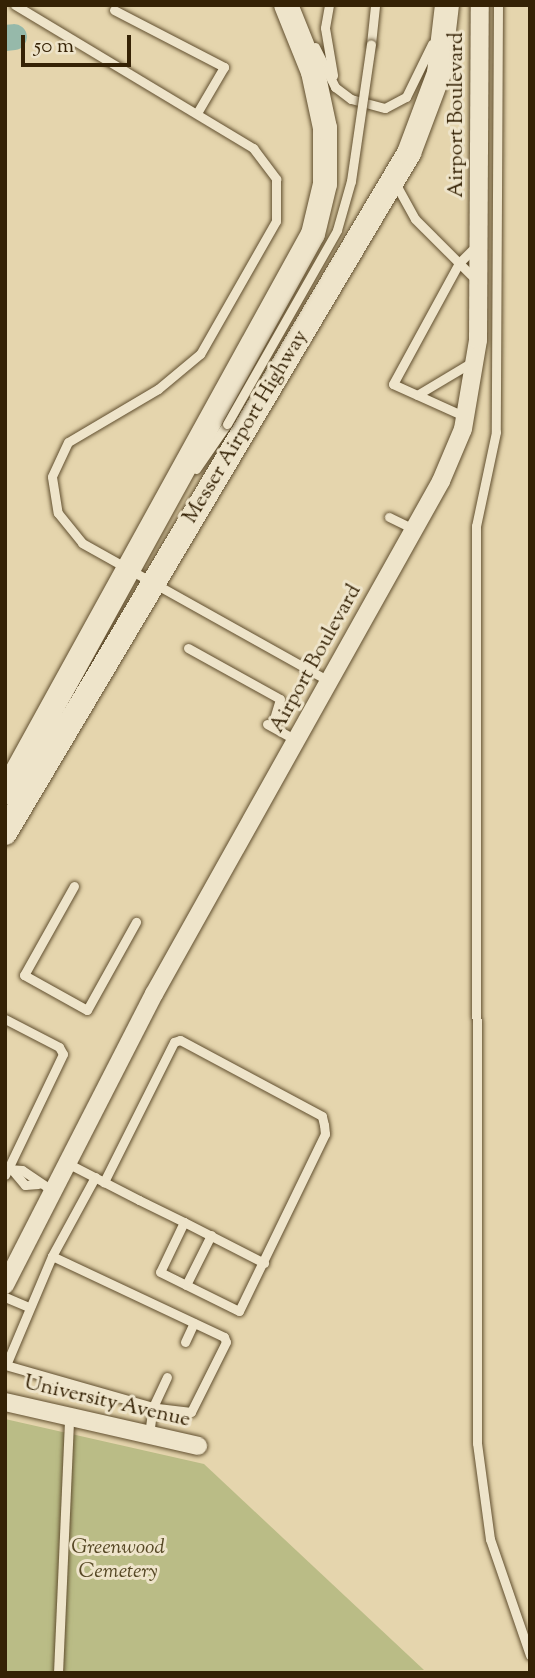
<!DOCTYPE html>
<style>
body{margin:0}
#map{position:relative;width:535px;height:1678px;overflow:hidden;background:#e5d5ad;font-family:"Sorts Mill Goudy",serif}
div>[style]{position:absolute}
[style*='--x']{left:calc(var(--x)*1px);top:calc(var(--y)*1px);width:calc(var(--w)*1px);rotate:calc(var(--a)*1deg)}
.green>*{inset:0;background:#babc86}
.river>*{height:26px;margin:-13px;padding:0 13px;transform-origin:13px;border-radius:13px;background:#96b9aa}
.roads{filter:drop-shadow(0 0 2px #614f2f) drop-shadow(0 0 2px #614f2f)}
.service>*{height:9px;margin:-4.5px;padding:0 4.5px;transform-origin:4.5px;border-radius:4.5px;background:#eee4ca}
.minor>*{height:18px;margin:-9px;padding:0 9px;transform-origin:9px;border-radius:9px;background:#eee4ca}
.secondary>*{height:24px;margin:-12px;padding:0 12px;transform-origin:12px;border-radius:12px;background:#eee4ca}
.bridges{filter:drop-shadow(0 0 2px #614f2f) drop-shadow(0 0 2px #614f2f)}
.service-bridge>*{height:9px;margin:-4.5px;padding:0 4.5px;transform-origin:4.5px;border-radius:4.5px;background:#eee4ca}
span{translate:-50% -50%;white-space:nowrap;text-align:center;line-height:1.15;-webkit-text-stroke:6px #eee4ca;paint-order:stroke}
.street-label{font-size:21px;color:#352205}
.park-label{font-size:21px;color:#564825;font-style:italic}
.frame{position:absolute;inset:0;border:7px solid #352205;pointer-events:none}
.scale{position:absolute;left:21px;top:35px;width:110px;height:32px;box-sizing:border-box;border:4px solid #352205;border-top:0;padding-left:9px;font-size:21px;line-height:24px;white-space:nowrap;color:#352205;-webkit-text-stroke:5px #eee4ca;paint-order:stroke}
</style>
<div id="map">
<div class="green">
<div style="clip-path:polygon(5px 1419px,204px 1464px,424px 1670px,5px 1673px)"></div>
</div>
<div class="river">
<div style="--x:5;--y:38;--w:9;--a:-6"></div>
</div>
<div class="roads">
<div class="service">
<div style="--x:15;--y:5;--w:278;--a:31"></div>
<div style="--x:253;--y:148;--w:39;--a:53"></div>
<div style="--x:276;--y:179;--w:42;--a:90"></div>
<div style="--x:276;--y:221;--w:153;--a:119.7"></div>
<div style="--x:200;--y:354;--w:55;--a:140.2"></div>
<div style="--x:158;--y:389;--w:104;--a:149.5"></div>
<div style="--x:68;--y:442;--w:38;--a:115"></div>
<div style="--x:52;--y:477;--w:36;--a:81"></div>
<div style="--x:58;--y:513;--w:38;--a:51"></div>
<div style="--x:82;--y:543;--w:283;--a:29.2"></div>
<div style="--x:329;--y:5;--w:23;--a:100"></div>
<div style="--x:325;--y:28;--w:48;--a:80.3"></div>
<div style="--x:498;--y:5;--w:427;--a:90.3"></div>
<div style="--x:496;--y:432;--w:96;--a:102"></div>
<div style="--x:476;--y:526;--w:917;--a:89.94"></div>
<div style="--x:477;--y:1443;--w:97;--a:82.3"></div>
<div style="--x:490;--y:1539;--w:123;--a:71"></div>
<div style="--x:114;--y:10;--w:124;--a:27.4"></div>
<div style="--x:224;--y:67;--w:53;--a:120.4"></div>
<div style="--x:371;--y:44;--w:39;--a:-84"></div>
<div style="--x:315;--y:47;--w:45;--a:63.4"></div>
<div style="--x:335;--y:87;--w:20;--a:37"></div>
<div style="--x:351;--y:99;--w:35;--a:15"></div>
<div style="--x:385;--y:108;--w:24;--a:-28"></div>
<div style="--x:406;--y:97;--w:59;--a:-63.9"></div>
<div style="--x:394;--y:181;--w:43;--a:61.1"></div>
<div style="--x:415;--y:219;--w:89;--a:45"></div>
<div style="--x:417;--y:395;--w:66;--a:-30.8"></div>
<div style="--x:466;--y:417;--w:80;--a:-155.7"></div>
<div style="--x:393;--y:384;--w:138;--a:-61.4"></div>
<div style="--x:459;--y:263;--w:24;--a:-45"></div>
<div style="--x:196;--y:469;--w:55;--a:-55.4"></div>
<div style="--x:389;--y:517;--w:28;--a:26"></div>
<div style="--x:188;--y:648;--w:105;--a:29"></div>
<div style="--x:280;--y:699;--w:28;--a:107"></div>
<div style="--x:267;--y:724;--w:33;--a:29"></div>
<div style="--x:74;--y:886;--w:102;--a:119.3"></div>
<div style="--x:24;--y:975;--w:72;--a:29.1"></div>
<div style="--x:87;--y:1010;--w:101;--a:-60.9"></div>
<div style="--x:5;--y:1019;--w:61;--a:27.4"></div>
<div style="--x:59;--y:1047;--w:8;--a:60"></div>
<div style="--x:63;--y:1054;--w:134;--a:115.6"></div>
<div style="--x:67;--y:1163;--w:81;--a:27.2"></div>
<div style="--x:139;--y:1200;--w:50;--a:26.1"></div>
<div style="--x:184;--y:1222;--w:55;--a:115.6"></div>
<div style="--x:160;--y:1272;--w:88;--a:26.3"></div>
<div style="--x:239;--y:1311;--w:197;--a:-64.1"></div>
<div style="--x:325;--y:1134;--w:9;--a:-96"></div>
<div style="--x:324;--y:1125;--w:9;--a:-103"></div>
<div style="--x:322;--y:1116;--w:161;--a:-151.8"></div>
<div style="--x:180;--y:1040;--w:6;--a:162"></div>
<div style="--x:174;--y:1042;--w:157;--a:116.6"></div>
<div style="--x:8;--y:1169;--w:14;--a:4"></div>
<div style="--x:22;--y:1170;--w:37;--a:34"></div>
<div style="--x:14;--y:1172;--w:17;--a:50"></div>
<div style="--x:25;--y:1185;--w:13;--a:-4"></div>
<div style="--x:184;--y:1222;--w:90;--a:27.1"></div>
<div style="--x:52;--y:1256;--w:90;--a:-61.4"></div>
<div style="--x:186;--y:1285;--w:56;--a:-63.4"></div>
<div style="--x:5;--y:1297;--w:26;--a:23"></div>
<div style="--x:185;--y:1342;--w:21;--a:-65"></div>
<div style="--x:149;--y:1434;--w:27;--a:-82"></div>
<div style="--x:153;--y:1407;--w:153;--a:-164.1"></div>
<div style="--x:6;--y:1365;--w:118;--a:-67.1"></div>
<div style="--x:52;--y:1256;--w:190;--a:25.2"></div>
<div style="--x:224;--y:1337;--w:5;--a:68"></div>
<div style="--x:226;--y:1342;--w:78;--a:116.6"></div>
<div style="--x:191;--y:1412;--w:38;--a:-173"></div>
<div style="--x:153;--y:1407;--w:33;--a:-65"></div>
<div style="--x:58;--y:1673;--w:257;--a:-87.5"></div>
</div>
<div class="minor">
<div style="--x:5;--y:1285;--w:327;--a:-62.9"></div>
<div style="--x:154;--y:994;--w:588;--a:-60.77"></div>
<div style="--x:441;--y:481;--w:56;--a:-67.1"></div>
<div style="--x:463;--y:429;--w:90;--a:-80.4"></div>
<div style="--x:478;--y:340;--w:335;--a:-89.7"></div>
<div style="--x:5;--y:1402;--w:198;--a:12.8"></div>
</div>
<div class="secondary">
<div style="--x:5;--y:793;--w:638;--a:-61.15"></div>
<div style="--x:313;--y:234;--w:51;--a:-76.5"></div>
<div style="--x:325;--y:184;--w:56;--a:-90"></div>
<div style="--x:325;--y:128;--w:57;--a:-102.1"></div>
<div style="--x:313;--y:72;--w:72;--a:-111.9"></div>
<div style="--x:5;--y:833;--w:791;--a:-59.28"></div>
<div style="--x:409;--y:153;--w:85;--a:-69.4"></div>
<div style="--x:439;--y:73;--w:68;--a:-83.3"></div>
</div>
</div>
<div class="bridges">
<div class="service-bridge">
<div style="--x:227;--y:424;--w:223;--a:-60.4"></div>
<div style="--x:337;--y:230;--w:51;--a:-74.1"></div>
<div style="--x:351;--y:181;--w:138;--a:-81.7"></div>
</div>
</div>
<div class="street-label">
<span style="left:457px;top:115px;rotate:-90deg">Airport Boulevard</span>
<span style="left:246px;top:427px;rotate:-59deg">Messer Airport Highway</span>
<span style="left:316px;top:659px;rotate:-61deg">Airport Boulevard</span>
<span style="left:107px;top:1402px;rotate:13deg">University Avenue</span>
</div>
<div class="park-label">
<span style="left:118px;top:1560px">Greenwood<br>Cemetery</span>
</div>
<div class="frame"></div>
<div class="scale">50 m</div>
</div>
